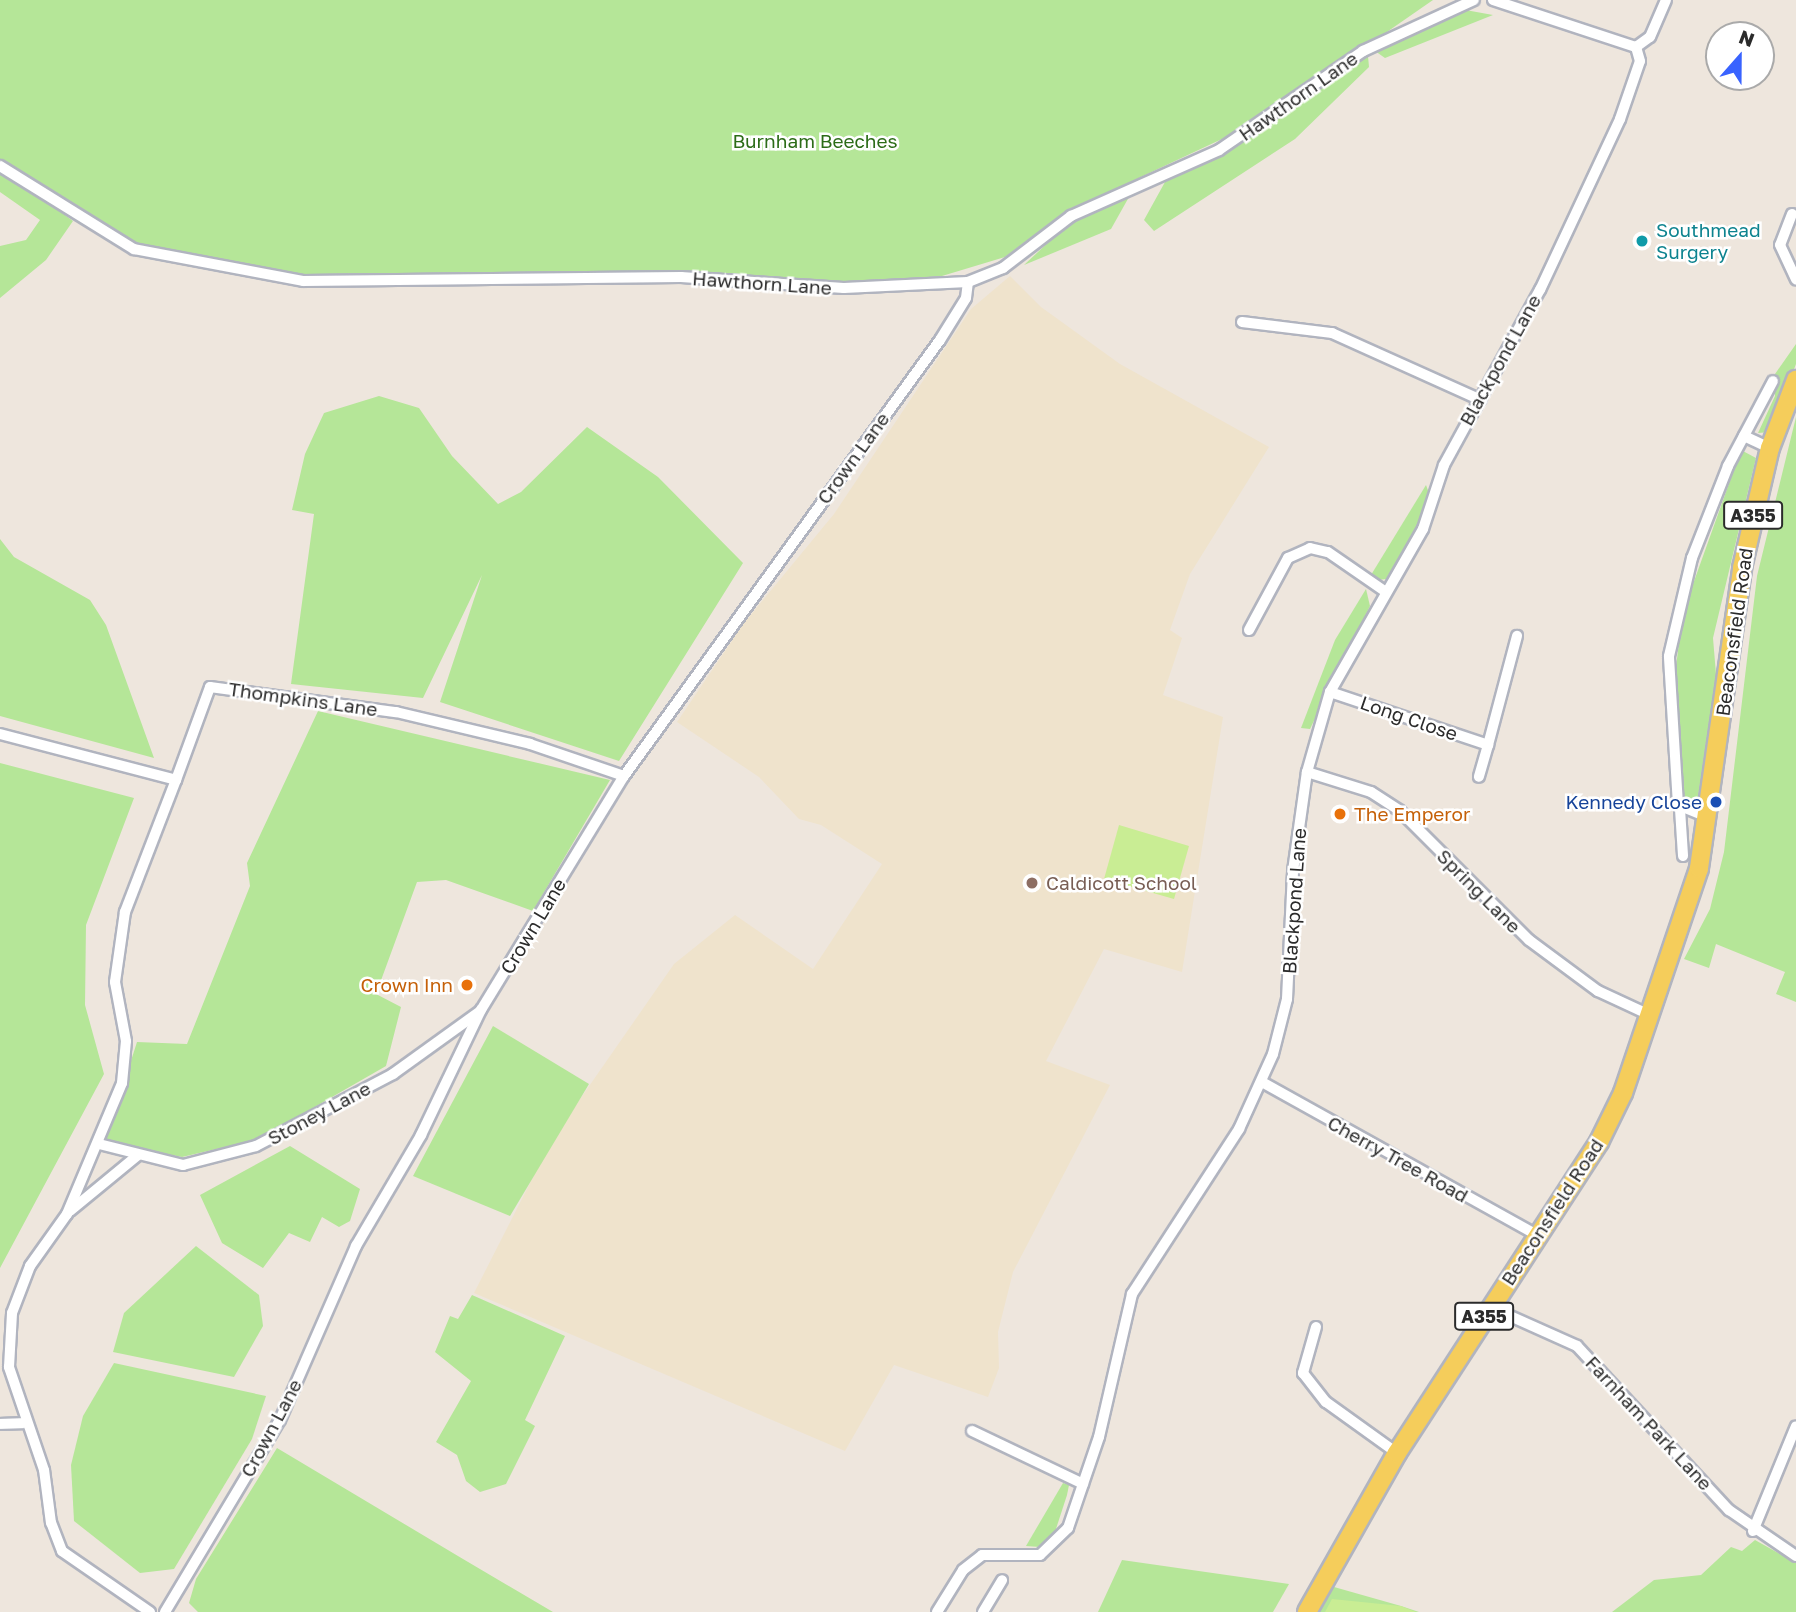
<!DOCTYPE html>
<style>
body{margin:0}
#map{position:relative;width:1796px;height:1612px;overflow:hidden;background:#eee6dd;font-family:"Golos Text",sans-serif}
div>[style]{position:absolute}
[style*='--x']{left:calc(var(--x)*1px);top:calc(var(--y)*1px);width:calc(var(--w)*1px);rotate:calc(var(--a)*1deg)}
.education>*{inset:0;background:#efe3cc}
.green>*{inset:0;background:#b5e698}
.pitch>*{inset:0;background:#c9ed94}
.roads{filter:drop-shadow(2px 0 #b1b4bf) drop-shadow(-2px 0 #b1b4bf) drop-shadow(0 2px #b1b4bf) drop-shadow(0 -2px #b1b4bf)}
.minor>*{height:10px;margin:-5px;padding:0 5px;transform-origin:5px;border-radius:5px;background:#fff}
.primary>*{height:18px;margin:-9px;padding:0 9px;transform-origin:9px;border-radius:9px;background:#f5cd5b}
.dots>*{width:19px;height:19px;translate:-50% -50%;box-sizing:border-box;border:4px solid #fff;border-radius:50%}
span{translate:-50% -50%;white-space:nowrap;text-align:center;line-height:1.15;-webkit-text-stroke:5px #fff;paint-order:stroke}
.shield-label span{padding:2px 5px;background:#fff;border:2px solid;border-radius:5px;-webkit-text-stroke-width:0}
.shield-label{font-size:18px;color:#2b2b2b;font-weight:700}
.street-label{font-size:19px;color:#2b2b2b}
.park-label{font-size:19px;color:#2c6c18}
.culture-label{font-size:19px;color:#0d838f}
.left{translate:0 -50%;text-align:left}
.transit-label{font-size:19px;color:#164399}
.right{translate:-100% -50%;text-align:right}
.food-label{font-size:19px;color:#c56008}
.education-label{font-size:19px;color:#785e54}
.north{position:absolute;left:1705px;top:21px;width:70px;height:70px;box-sizing:border-box;background:#fff;border:2px solid #aaa;border-radius:50%;rotate:21deg;font-size:19px;font-weight:700;line-height:28px;text-align:center;color:#2b2b2b}
.north::after{content:'';display:block;margin:auto;width:24px;height:32px;background:#3963ff;clip-path:polygon(50% 0,100% 100%,50% 72%,0 100%)}
</style>
<div id="map">
<div class="education">
<i style="clip-path:polygon(1010px 276px,1041px 307px,1120px 364px,1269px 447px,1190px 574px,1170px 630px,1182px 638px,1163px 695px,1223px 717px,1182px 972px,1104px 949px,1046px 1061px,1110px 1085px,1013px 1272px,998px 1332px,999px 1368px,988px 1397px,894px 1365px,845px 1451px,474px 1293px,553px 1138px,674px 964px,735px 915px,813px 969px,882px 864px,821px 825px,799px 819px,759px 777px,677px 722px,744px 623px,834px 514px,971px 309px)"></i>
</div>
<div class="green">
<i style="clip-path:polygon(0 0,1433px 0,1254px 124px,1064px 213px,1005px 257px,942px 276px,843px 284px,281px 275px,150px 252px,95px 225px,0 160px)"></i>
<i style="clip-path:polygon(1460px 9px,1493px 15px,1385px 58px,1375px 51px)"></i>
<i style="clip-path:polygon(1368px 56px,1369px 67px,1295px 139px,1154px 231px,1144px 220px,1165px 182px,1260px 132px)"></i>
<i style="clip-path:polygon(0 167px,73px 221px,46px 260px,0 298px,0 246px,26px 240px,40px 220px,0 192px)"></i>
<i style="clip-path:polygon(1129px 197px,1111px 229px,1024px 265px,1069px 223px)"></i>
<i style="clip-path:polygon(1796px 344px,1796px 364px,1770px 432px,1758px 433px,1775px 396px,1775px 374px)"></i>
<i style="clip-path:polygon(379px 396px,419px 408px,452px 456px,498px 504px,521px 492px,587px 427px,658px 477px,743px 563px,619px 761px,440px 702px,482px 575px,423px 698px,291px 684px,314px 514px,292px 510px,305px 454px,324px 413px)"></i>
<i style="clip-path:polygon(1796px 417px,1796px 1002px,1776px 994px,1785px 972px,1716px 944px,1709px 968px,1684px 959px,1710px 909px,1724px 852px,1757px 576px)"></i>
<i style="clip-path:polygon(1741px 450px,1756px 458px,1713px 638px,1716px 674px,1697px 804px,1682px 801px,1674px 682px,1683px 612px)"></i>
<i style="clip-path:polygon(1426px 485px,1430px 496px,1413px 535px,1386px 579px,1378px 580px,1371px 575px)"></i>
<i style="clip-path:polygon(0 539px,14px 557px,90px 600px,106px 625px,154px 758px,0 716px)"></i>
<i style="clip-path:polygon(1366px 589px,1370px 606px,1310px 729px,1301px 728px,1335px 640px)"></i>
<i style="clip-path:polygon(318px 711px,610px 780px,533px 911px,446px 880px,417px 882px,376px 994px,401px 1007px,386px 1066px,259px 1139px,182px 1157px,105px 1142px,137px 1042px,187px 1044px,250px 886px,247px 863px)"></i>
<i style="clip-path:polygon(0 763px,134px 798px,86px 925px,85px 1005px,104px 1074px,0 1268px)"></i>
<i style="clip-path:polygon(493px 1026px,589px 1084px,510px 1216px,413px 1176px)"></i>
<i style="clip-path:polygon(290px 1146px,360px 1189px,350px 1221px,339px 1227px,322px 1217px,310px 1242px,289px 1233px,263px 1268px,222px 1243px,200px 1195px)"></i>
<i style="clip-path:polygon(196px 1246px,259px 1295px,263px 1326px,234px 1377px,113px 1352px,124px 1313px)"></i>
<i style="clip-path:polygon(472px 1295px,565px 1336px,525px 1420px,535px 1426px,506px 1484px,480px 1492px,466px 1481px,457px 1455px,436px 1442px,471px 1381px,435px 1352px,450px 1316px,458px 1319px)"></i>
<i style="clip-path:polygon(114px 1363px,266px 1396px,252px 1439px,174px 1569px,140px 1573px,74px 1521px,71px 1465px,83px 1416px)"></i>
<i style="clip-path:polygon(277px 1448px,463px 1559px,553px 1612px,198px 1612px,189px 1603px,196px 1579px)"></i>
<i style="clip-path:polygon(1063px 1483px,1069px 1485px,1067px 1495px,1054px 1535px,1040px 1547px,1026px 1546px)"></i>
<i style="clip-path:polygon(1755px 1540px,1796px 1563px,1796px 1612px,1612px 1612px,1654px 1580px,1701px 1575px,1731px 1547px,1742px 1551px)"></i>
<i style="clip-path:polygon(1122px 1560px,1289px 1584px,1273px 1612px,1098px 1612px)"></i>
<i style="clip-path:polygon(1327px 1585px,1401px 1606px,1419px 1612px,1313px 1612px)"></i>
</div>
<div class="pitch">
<i style="clip-path:polygon(1119px 825px,1189px 846px,1174px 899px,1104px 879px)"></i>
<i style="clip-path:polygon(1332px 1599px,1401px 1606px,1416px 1612px,1325px 1612px)"></i>
</div>
<div class="roads">
<div class="minor">
<i style="--x:1493;--y:0;--w:151;--a:18.2"></i>
<i style="--x:1636;--y:47;--w:17;--a:-36"></i>
<i style="--x:1650;--y:37;--w:40;--a:-66.6"></i>
<i style="--x:0;--y:166;--w:158;--a:31.8"></i>
<i style="--x:134;--y:249;--w:172;--a:10.7"></i>
<i style="--x:303;--y:281;--w:378;--a:-0.6"></i>
<i style="--x:681;--y:277;--w:163;--a:3.9"></i>
<i style="--x:844;--y:288;--w:124;--a:-2.8"></i>
<i style="--x:968;--y:282;--w:38;--a:-22"></i>
<i style="--x:1003;--y:268;--w:86;--a:-37.4"></i>
<i style="--x:1071;--y:216;--w:162;--a:-24"></i>
<i style="--x:1219;--y:150;--w:175;--a:-34.5"></i>
<i style="--x:1363;--y:51;--w:122;--a:-24.7"></i>
<i style="--x:1792;--y:214;--w:33;--a:111"></i>
<i style="--x:1780;--y:245;--w:38;--a:65"></i>
<i style="--x:1242;--y:322;--w:91;--a:7"></i>
<i style="--x:1332;--y:333;--w:163;--a:24.2"></i>
<i style="--x:1744;--y:436;--w:29;--a:25"></i>
<i style="--x:1249;--y:630;--w:82;--a:-61.6"></i>
<i style="--x:1288;--y:558;--w:24;--a:-24"></i>
<i style="--x:1310;--y:548;--w:18;--a:13"></i>
<i style="--x:1328;--y:552;--w:70;--a:34.6"></i>
<i style="--x:1330;--y:692;--w:167;--a:18.5"></i>
<i style="--x:1488;--y:745;--w:33;--a:106"></i>
<i style="--x:0;--y:734;--w:182;--a:14.6"></i>
<i style="--x:176;--y:780;--w:99;--a:-69.9"></i>
<i style="--x:210;--y:687;--w:188;--a:7.7"></i>
<i style="--x:396;--y:712;--w:138;--a:13.4"></i>
<i style="--x:530;--y:744;--w:99;--a:18.8"></i>
<i style="--x:1488;--y:745;--w:113;--a:-75.1"></i>
<i style="--x:1307;--y:772;--w:67;--a:17.4"></i>
<i style="--x:1371;--y:792;--w:35;--a:33"></i>
<i style="--x:1400;--y:811;--w:182;--a:45"></i>
<i style="--x:1529;--y:940;--w:86;--a:36.5"></i>
<i style="--x:1598;--y:991;--w:60;--a:24.8"></i>
<i style="--x:1680;--y:809;--w:47;--a:86.3"></i>
<i style="--x:1710;--y:818;--w:35;--a:-158"></i>
<i style="--x:1678;--y:805;--w:149;--a:-93.5"></i>
<i style="--x:1669;--y:656;--w:101;--a:-76.8"></i>
<i style="--x:1692;--y:558;--w:99;--a:-68.6"></i>
<i style="--x:1728;--y:466;--w:96;--a:-62.1"></i>
<i style="--x:1262;--y:1082;--w:312;--a:29.1"></i>
<i style="--x:99;--y:1144;--w:87;--a:14"></i>
<i style="--x:183;--y:1165;--w:75;--a:-14.6"></i>
<i style="--x:256;--y:1146;--w:155;--a:-27.7"></i>
<i style="--x:393;--y:1074;--w:106;--a:-35.8"></i>
<i style="--x:70;--y:1211;--w:88;--a:-39.5"></i>
<i style="--x:1490;--y:1307;--w:95;--a:24.1"></i>
<i style="--x:1577;--y:1346;--w:224;--a:47.2"></i>
<i style="--x:1729;--y:1510;--w:81;--a:34.5"></i>
<i style="--x:1316;--y:1327;--w:48;--a:105.8"></i>
<i style="--x:1303;--y:1373;--w:37;--a:52"></i>
<i style="--x:1326;--y:1402;--w:87;--a:35.7"></i>
<i style="--x:0;--y:1424;--w:23;--a:-2"></i>
<i style="--x:972;--y:1431;--w:123;--a:25.5"></i>
<i style="--x:1753;--y:1531;--w:113;--a:-67.7"></i>
<i style="--x:150;--y:1612;--w:107;--a:-145.3"></i>
<i style="--x:62;--y:1551;--w:30;--a:-111"></i>
<i style="--x:51;--y:1523;--w:53;--a:-97.5"></i>
<i style="--x:44;--y:1470;--w:109;--a:-108.8"></i>
<i style="--x:9;--y:1367;--w:54;--a:-86.8"></i>
<i style="--x:12;--y:1313;--w:50;--a:-69"></i>
<i style="--x:30;--y:1266;--w:64;--a:-54.6"></i>
<i style="--x:67;--y:1214;--w:142;--a:-67.2"></i>
<i style="--x:122;--y:1083;--w:42;--a:-84.6"></i>
<i style="--x:126;--y:1041;--w:60;--a:-100.6"></i>
<i style="--x:115;--y:982;--w:71;--a:-81.9"></i>
<i style="--x:125;--y:912;--w:142;--a:-68.9"></i>
<i style="--x:165;--y:1612;--w:224;--a:-59.1"></i>
<i style="--x:280;--y:1420;--w:190;--a:-66.4"></i>
<i style="--x:356;--y:1246;--w:129;--a:-59.6"></i>
<i style="--x:421;--y:1135;--w:139;--a:-64.4"></i>
<i style="--x:481;--y:1010;--w:274;--a:-58.6"></i>
<i style="--x:624;--y:776;--w:538;--a:-54.07"></i>
<i style="--x:940;--y:340;--w:49;--a:-58.2"></i>
<i style="--x:966;--y:298;--w:16;--a:-83"></i>
<i style="--x:937;--y:1612;--w:49;--a:-58.2"></i>
<i style="--x:963;--y:1570;--w:24;--a:-38"></i>
<i style="--x:982;--y:1555;--w:58;--a:0"></i>
<i style="--x:1040;--y:1555;--w:39;--a:-44"></i>
<i style="--x:1068;--y:1528;--w:96;--a:-71.2"></i>
<i style="--x:1099;--y:1437;--w:147;--a:-77"></i>
<i style="--x:1132;--y:1294;--w:197;--a:-57"></i>
<i style="--x:1239;--y:1129;--w:82;--a:-65.6"></i>
<i style="--x:1273;--y:1054;--w:57;--a:-75.7"></i>
<i style="--x:1287;--y:999;--w:128;--a:-87.3"></i>
<i style="--x:1293;--y:871;--w:100;--a:-82"></i>
<i style="--x:1307;--y:772;--w:83;--a:-74"></i>
<i style="--x:1330;--y:692;--w:188;--a:-60.3"></i>
<i style="--x:1423;--y:529;--w:67;--a:-71.8"></i>
<i style="--x:1444;--y:465;--w:200;--a:-61.3"></i>
<i style="--x:1540;--y:290;--w:189;--a:-64.9"></i>
<i style="--x:1620;--y:119;--w:61;--a:-71"></i>
<i style="--x:1640;--y:61;--w:15;--a:-106"></i>
<i style="--x:983;--y:1612;--w:37;--a:-59"></i>
</div>
<div class="primary">
<i style="--x:1307;--y:1612;--w:183;--a:-60.5"></i>
<i style="--x:1397;--y:1453;--w:371;--a:-57"></i>
<i style="--x:1599;--y:1142;--w:55;--a:-63.9"></i>
<i style="--x:1623;--y:1093;--w:237;--a:-71.3"></i>
<i style="--x:1699;--y:868;--w:303;--a:-81.8"></i>
<i style="--x:1742;--y:568;--w:123;--a:-76.9"></i>
<i style="--x:1770;--y:448;--w:73;--a:-69.1"></i>
</div>
</div>
<div class="dots">
<i style="left:1642px;top:241px;background:#0f9aa8"></i>
<i style="left:1716px;top:802px;background:#1a4fb4"></i>
<i style="left:1340px;top:814px;background:#e8710a"></i>
<i style="left:1032px;top:883px;background:#8d6e63"></i>
<i style="left:467px;top:985px;background:#e8710a"></i>
</div>
<div class="shield-label">
<span style="left:1753px;top:515px">A355</span>
<span style="left:1484px;top:1316px">A355</span>
</div>
<div class="street-label">
<span style="left:1298px;top:96px;rotate:-35deg">Hawthorn Lane</span>
<span style="left:762px;top:283px;rotate:4deg">Hawthorn Lane</span>
<span style="left:1500px;top:360px;rotate:-61deg">Blackpond Lane</span>
<span style="left:853px;top:458px;rotate:-54deg">Crown Lane</span>
<span style="left:1734px;top:632px;rotate:-82deg">Beaconsfield Road</span>
<span style="left:303px;top:699px;rotate:8deg">Thompkins Lane</span>
<span style="left:1409px;top:718px;rotate:19deg">Long Close</span>
<span style="left:1479px;top:891px;rotate:45deg">Spring Lane</span>
<span style="left:1294px;top:901px;rotate:-86deg">Blackpond Lane</span>
<span style="left:533px;top:926px;rotate:-59deg">Crown Lane</span>
<span style="left:319px;top:1113px;rotate:-28deg">Stoney Lane</span>
<span style="left:1398px;top:1159px;rotate:29deg">Cherry Tree Road</span>
<span style="left:1552px;top:1212px;rotate:-57deg">Beaconsfield Road</span>
<span style="left:1649px;top:1423px;rotate:47deg">Farnham Park Lane</span>
<span style="left:271px;top:1428px;rotate:-62deg">Crown Lane</span>
</div>
<div class="park-label">
<span style="left:815px;top:141px">Burnham Beeches</span>
</div>
<div class="culture-label">
<span class="left" style="left:1656px;top:241px">Southmead<br>Surgery</span>
</div>
<div class="transit-label">
<span class="right" style="left:1702px;top:802px">Kennedy Close</span>
</div>
<div class="food-label">
<span class="left" style="left:1354px;top:814px">The Emperor</span>
<span class="right" style="left:453px;top:985px">Crown Inn</span>
</div>
<div class="education-label">
<span class="left" style="left:1046px;top:883px">Caldicott School</span>
</div>
<div class="north">N</div>
</div>
